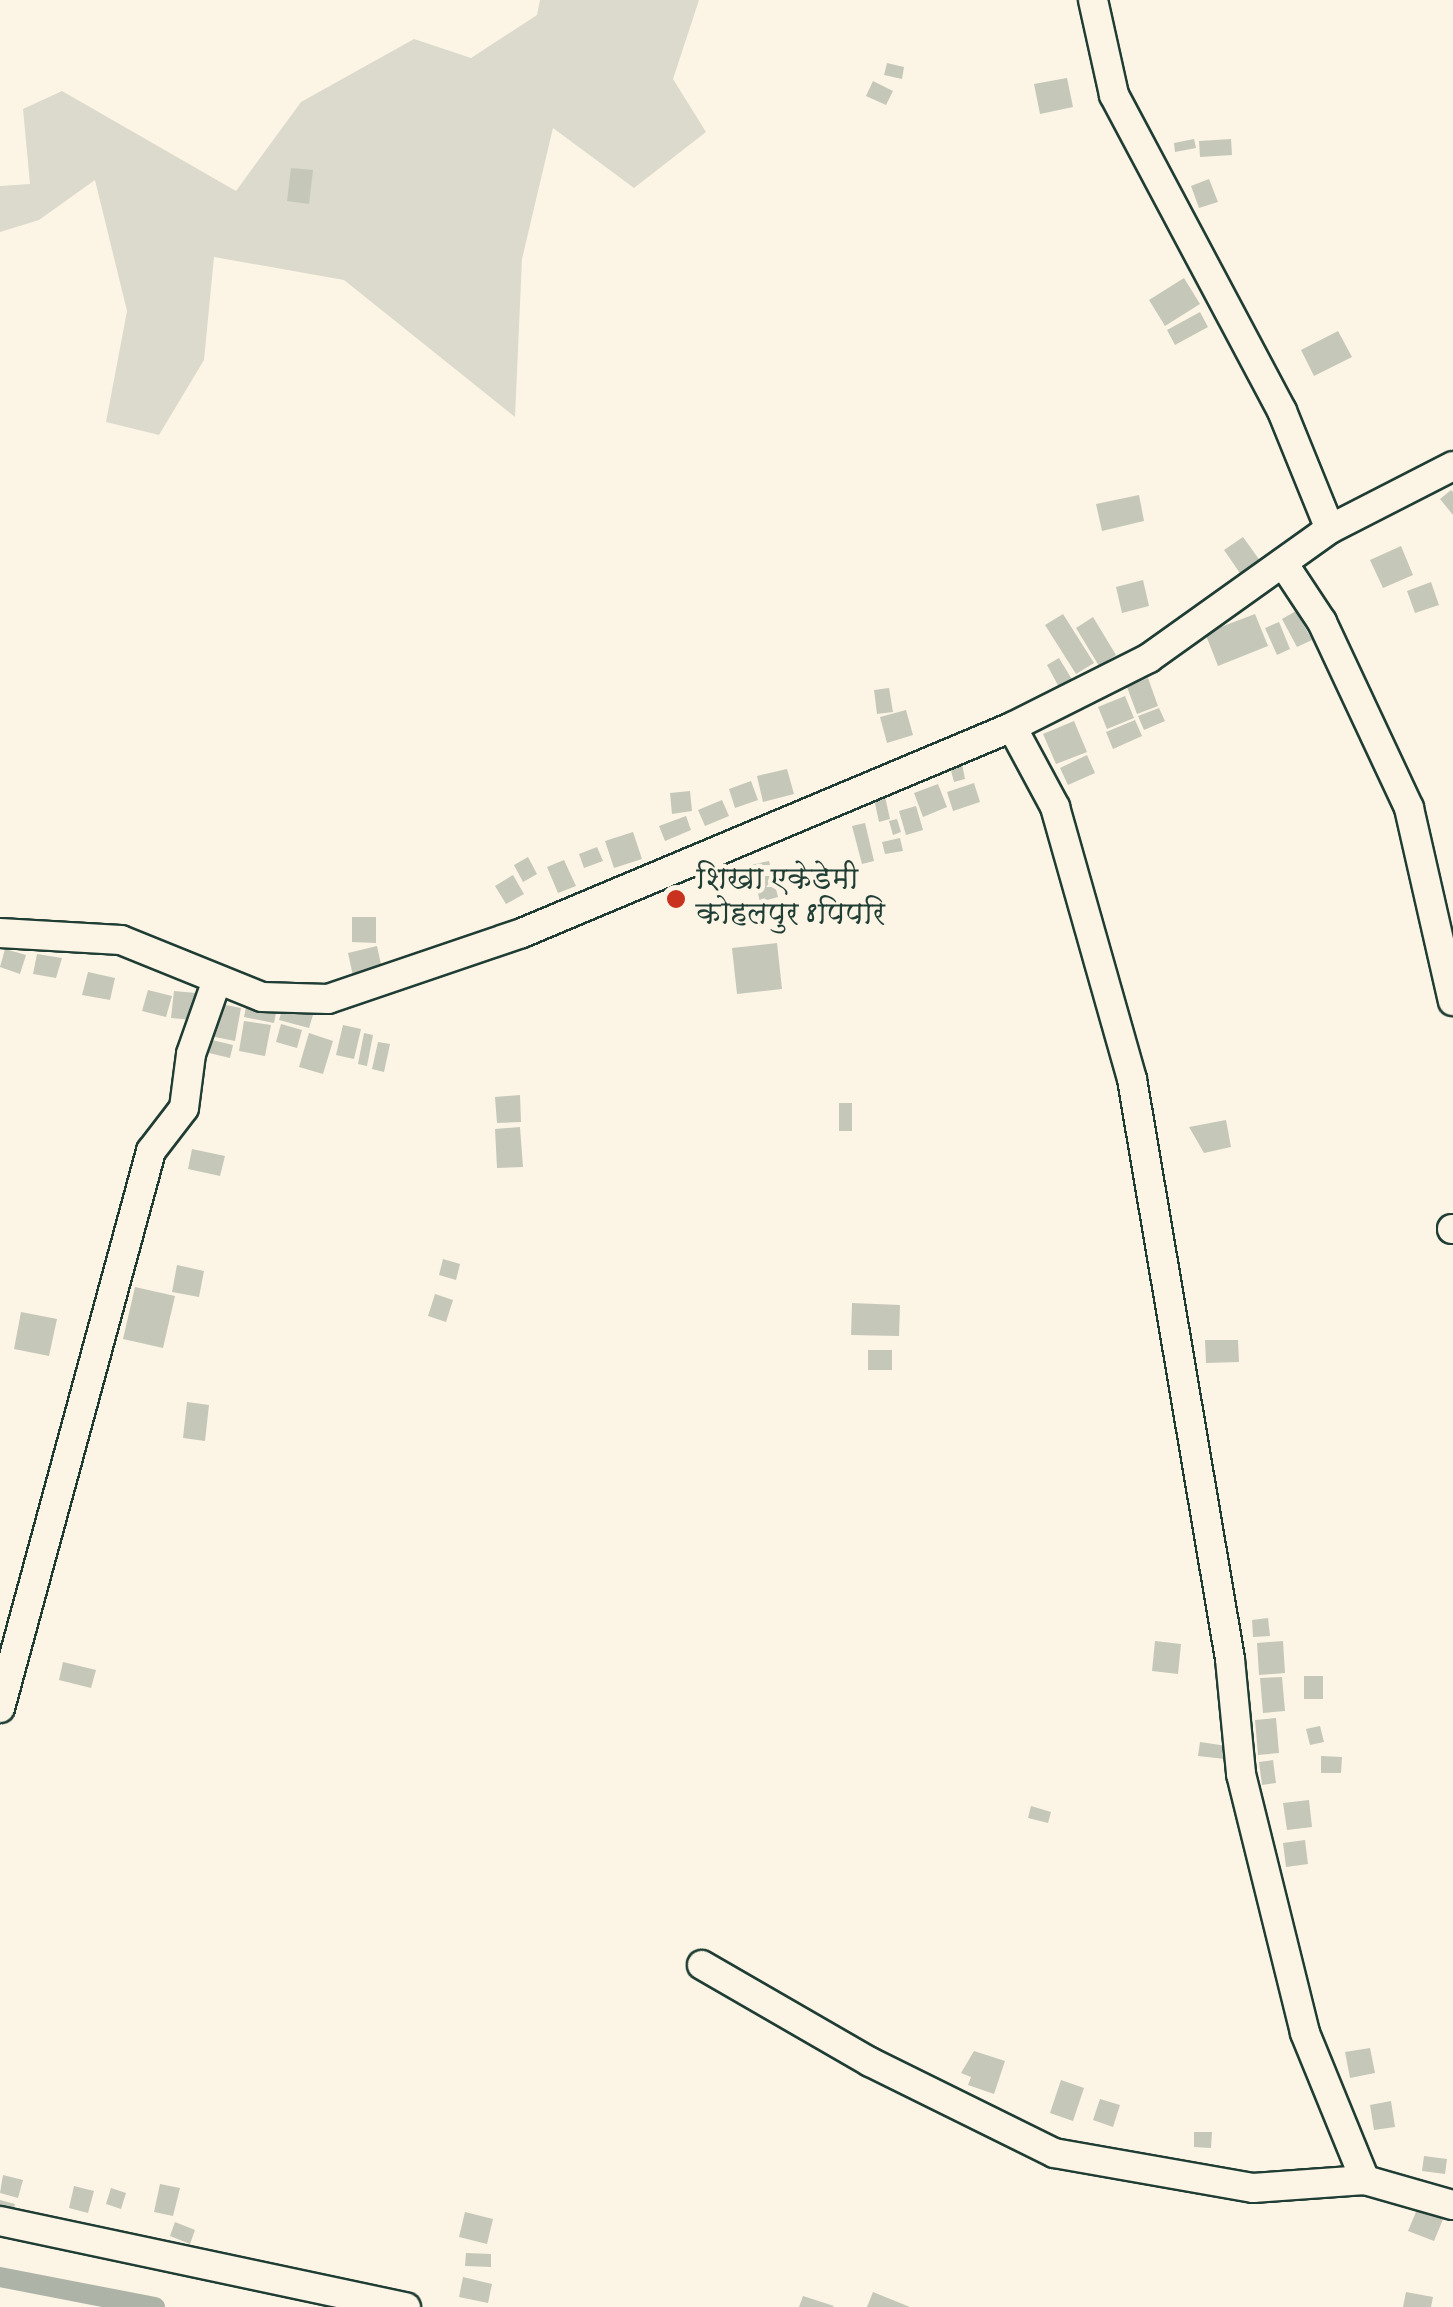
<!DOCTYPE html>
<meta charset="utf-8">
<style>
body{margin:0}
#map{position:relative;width:1453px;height:2307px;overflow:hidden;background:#fcf5e5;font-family:Dekko,"Playpen Sans Deva",sans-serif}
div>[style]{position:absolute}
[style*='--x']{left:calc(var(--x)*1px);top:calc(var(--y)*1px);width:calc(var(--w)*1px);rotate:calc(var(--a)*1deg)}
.green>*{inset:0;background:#dcdacc}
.canal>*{height:20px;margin:-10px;padding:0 10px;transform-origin:10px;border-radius:10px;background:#aeb3a7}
.building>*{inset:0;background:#c5c7b9}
.roads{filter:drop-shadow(2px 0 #1f3d34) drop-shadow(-2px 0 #1f3d34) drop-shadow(0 2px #1f3d34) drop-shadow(0 -2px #1f3d34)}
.minor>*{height:28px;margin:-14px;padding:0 14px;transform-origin:14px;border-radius:14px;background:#fcf5e5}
.dots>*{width:28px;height:28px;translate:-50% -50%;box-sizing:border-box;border:5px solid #fcf5e5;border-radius:50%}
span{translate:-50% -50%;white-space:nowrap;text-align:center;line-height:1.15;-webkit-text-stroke:9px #fcf5e5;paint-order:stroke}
.poi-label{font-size:30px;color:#1f3d34}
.left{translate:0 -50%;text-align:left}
</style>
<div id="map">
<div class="green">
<i style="clip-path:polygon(540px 0,699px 0,673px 79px,706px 132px,634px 188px,553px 128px,522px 259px,515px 417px,344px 280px,214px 257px,204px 360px,159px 435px,106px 422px,127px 311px,95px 180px,39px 220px,0 232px,0 186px,30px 184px,23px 109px,62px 91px,236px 191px,301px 102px,414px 39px,471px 58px,537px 15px)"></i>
</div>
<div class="canal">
<i style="--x:0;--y:2277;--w:158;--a:11"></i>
</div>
<div class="building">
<i style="clip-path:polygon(887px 63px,904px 67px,902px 79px,884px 75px)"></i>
<i style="clip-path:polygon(1067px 78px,1073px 107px,1040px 114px,1034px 84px)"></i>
<i style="clip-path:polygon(873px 81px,893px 91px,886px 105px,866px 96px)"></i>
<i style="clip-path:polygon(1194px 139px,1196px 148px,1175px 152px,1174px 143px)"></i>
<i style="clip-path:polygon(1231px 139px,1232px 155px,1200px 157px,1199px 141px)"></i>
<i style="clip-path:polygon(291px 168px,313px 170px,309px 204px,287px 201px)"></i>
<i style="clip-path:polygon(1209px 179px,1218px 202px,1199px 208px,1191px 186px)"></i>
<i style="clip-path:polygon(1184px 278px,1200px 304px,1165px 326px,1149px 300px)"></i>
<i style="clip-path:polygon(1200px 312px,1208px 327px,1175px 345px,1167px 330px)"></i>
<i style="clip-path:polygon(1338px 331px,1352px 357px,1314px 376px,1301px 350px)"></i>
<i style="clip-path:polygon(1451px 490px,1453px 492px,1453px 515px,1440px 499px)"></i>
<i style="clip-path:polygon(1139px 495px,1144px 521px,1102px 531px,1096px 504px)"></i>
<i style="clip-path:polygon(1243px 537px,1261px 562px,1242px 576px,1224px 550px)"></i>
<i style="clip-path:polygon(1401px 546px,1413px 575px,1383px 588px,1370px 560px)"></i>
<i style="clip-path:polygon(1143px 580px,1149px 606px,1122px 613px,1116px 587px)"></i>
<i style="clip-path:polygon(1431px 582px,1439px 605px,1415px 613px,1407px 591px)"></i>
<i style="clip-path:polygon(1296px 611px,1312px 640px,1297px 647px,1282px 619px)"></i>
<i style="clip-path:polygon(1063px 614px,1094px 663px,1076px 674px,1045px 625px)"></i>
<i style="clip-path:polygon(1255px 614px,1268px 646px,1218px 666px,1205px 633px)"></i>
<i style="clip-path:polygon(1093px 617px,1116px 655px,1099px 666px,1076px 628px)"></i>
<i style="clip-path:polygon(1279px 622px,1290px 649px,1277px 655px,1265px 628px)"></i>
<i style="clip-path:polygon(1059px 658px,1073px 681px,1060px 689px,1047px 665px)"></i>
<i style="clip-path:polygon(1148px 678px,1158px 706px,1137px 714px,1127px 687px)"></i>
<i style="clip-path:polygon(889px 688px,893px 712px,877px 714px,874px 690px)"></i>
<i style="clip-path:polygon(1125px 696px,1134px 718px,1107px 729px,1098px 707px)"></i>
<i style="clip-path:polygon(1159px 708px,1165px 721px,1144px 730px,1138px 716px)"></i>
<i style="clip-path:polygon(906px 710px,913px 735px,887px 743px,880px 717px)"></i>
<i style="clip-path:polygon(1135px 720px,1142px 736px,1113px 749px,1106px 732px)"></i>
<i style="clip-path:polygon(1074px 721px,1087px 752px,1056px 764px,1043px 734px)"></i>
<i style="clip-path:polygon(1087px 755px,1095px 773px,1068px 785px,1060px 768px)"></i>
<i style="clip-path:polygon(962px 764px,965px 779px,954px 782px,950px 767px)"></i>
<i style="clip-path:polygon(787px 769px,794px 794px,763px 802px,757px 776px)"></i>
<i style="clip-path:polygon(751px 781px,758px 800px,735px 808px,729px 789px)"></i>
<i style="clip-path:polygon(974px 783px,980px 802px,953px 811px,947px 792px)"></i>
<i style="clip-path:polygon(938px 784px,947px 807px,923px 817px,914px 793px)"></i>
<i style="clip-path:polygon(690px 791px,692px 811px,672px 814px,670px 793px)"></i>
<i style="clip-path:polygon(884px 792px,890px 819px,879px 822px,873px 794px)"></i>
<i style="clip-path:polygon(722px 800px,729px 816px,705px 826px,698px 810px)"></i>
<i style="clip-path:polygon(916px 806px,923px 830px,906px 835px,899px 811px)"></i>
<i style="clip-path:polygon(686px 816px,691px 830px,665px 841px,659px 826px)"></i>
<i style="clip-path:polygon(897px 819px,901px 832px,893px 835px,889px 821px)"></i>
<i style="clip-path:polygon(865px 823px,874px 861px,862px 864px,852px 826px)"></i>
<i style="clip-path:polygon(633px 832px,642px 859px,614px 868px,605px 841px)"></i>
<i style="clip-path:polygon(900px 838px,903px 851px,885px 854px,882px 842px)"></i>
<i style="clip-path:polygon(597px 847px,603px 861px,584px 868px,579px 854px)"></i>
<i style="clip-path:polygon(528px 857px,537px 874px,523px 882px,514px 865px)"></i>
<i style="clip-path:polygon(564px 860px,576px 886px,558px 893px,547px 867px)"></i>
<i style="clip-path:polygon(769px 861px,778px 897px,760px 902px,751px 865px)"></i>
<i style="clip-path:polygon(513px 875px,524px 894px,506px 904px,495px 886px)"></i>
<i style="clip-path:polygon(352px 917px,376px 917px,376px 943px,352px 942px)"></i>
<i style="clip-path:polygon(777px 943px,782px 989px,737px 994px,732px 948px)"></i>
<i style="clip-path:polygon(377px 946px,382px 969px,353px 976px,348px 953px)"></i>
<i style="clip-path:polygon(5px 949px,26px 955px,20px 974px,0 967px)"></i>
<i style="clip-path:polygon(37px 954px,62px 958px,56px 978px,33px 974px)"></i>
<i style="clip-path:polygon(88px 972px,115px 978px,110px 1000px,82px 995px)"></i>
<i style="clip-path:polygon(148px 990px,172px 996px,166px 1017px,142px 1011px)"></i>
<i style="clip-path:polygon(174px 991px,196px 993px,193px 1020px,171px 1018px)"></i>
<i style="clip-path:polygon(247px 1002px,277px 1008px,274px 1023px,244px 1017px)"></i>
<i style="clip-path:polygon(216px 1003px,241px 1008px,235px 1041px,210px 1036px)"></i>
<i style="clip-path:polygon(283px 1007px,313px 1015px,309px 1028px,279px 1020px)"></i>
<i style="clip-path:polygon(244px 1021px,271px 1025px,265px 1056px,239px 1051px)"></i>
<i style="clip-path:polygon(281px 1024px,302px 1030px,297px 1048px,276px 1042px)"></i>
<i style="clip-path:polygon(343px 1025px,361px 1029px,354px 1059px,336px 1055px)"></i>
<i style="clip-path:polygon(309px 1033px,333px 1041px,323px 1074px,299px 1067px)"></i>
<i style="clip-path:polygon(364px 1033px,373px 1035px,367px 1066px,358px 1064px)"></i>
<i style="clip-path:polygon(212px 1040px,233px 1045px,230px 1058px,209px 1053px)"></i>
<i style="clip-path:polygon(378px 1042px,390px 1044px,384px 1072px,372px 1069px)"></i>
<i style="clip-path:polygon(520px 1095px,521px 1122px,497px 1123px,495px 1097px)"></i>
<i style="clip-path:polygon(839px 1103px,852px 1103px,852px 1131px,839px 1131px)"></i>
<i style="clip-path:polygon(1226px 1120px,1231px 1147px,1204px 1153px,1189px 1127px)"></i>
<i style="clip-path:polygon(520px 1127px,523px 1167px,497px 1168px,495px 1129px)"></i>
<i style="clip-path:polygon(192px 1149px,225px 1156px,220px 1176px,188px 1169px)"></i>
<i style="clip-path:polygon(443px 1259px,460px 1264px,456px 1280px,439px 1275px)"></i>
<i style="clip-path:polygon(177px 1265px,204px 1271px,199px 1297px,172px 1292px)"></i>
<i style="clip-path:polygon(135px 1287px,175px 1296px,163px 1348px,123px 1339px)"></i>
<i style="clip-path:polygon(435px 1294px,453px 1300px,446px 1322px,428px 1316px)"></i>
<i style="clip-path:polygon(852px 1303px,900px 1305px,899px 1336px,851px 1335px)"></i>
<i style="clip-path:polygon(21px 1312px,57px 1319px,49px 1356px,14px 1349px)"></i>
<i style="clip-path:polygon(1205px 1340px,1238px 1340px,1239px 1362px,1206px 1363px)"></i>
<i style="clip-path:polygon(868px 1350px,892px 1350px,892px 1370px,868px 1370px)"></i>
<i style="clip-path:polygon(187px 1402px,209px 1405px,205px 1441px,183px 1438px)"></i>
<i style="clip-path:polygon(1268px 1618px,1270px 1636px,1253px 1637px,1252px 1620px)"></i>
<i style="clip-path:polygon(1155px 1641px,1181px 1644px,1178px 1674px,1152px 1671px)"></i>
<i style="clip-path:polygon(1283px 1641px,1285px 1673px,1259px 1675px,1257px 1643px)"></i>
<i style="clip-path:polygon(63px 1662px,96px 1670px,91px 1688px,59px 1680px)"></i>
<i style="clip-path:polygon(1304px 1676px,1323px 1676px,1323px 1699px,1304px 1699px)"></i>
<i style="clip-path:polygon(1282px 1677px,1285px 1711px,1263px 1713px,1260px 1678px)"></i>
<i style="clip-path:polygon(1276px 1718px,1279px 1753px,1258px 1755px,1255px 1720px)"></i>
<i style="clip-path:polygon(1320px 1726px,1324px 1742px,1310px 1745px,1306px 1729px)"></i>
<i style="clip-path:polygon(1200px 1742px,1227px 1746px,1225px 1759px,1198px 1756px)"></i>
<i style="clip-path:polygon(1321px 1756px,1342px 1757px,1341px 1773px,1321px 1773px)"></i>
<i style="clip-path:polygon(1273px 1760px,1276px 1783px,1262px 1785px,1259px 1762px)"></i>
<i style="clip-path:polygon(1309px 1800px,1312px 1827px,1287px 1830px,1283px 1803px)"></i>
<i style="clip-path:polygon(1031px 1806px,1051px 1812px,1048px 1823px,1028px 1818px)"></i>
<i style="clip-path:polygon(1305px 1840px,1308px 1864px,1286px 1867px,1283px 1843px)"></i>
<i style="clip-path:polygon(1370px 2048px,1375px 2073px,1350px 2078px,1345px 2052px)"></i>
<i style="clip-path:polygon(974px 2051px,1005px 2061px,994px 2094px,968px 2085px,971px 2077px,961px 2073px)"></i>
<i style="clip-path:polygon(1061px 2080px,1084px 2088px,1073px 2121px,1050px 2113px)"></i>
<i style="clip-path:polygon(1100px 2099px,1120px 2105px,1113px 2127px,1093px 2120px)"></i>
<i style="clip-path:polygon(1391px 2101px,1395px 2127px,1374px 2130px,1370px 2105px)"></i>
<i style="clip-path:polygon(1194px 2132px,1212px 2132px,1211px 2148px,1194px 2147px)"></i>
<i style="clip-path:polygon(1424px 2156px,1447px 2159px,1445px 2174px,1422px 2171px)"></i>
<i style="clip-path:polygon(3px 2175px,23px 2180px,18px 2198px,0 2193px)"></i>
<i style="clip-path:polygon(160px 2184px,180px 2188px,173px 2216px,154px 2212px)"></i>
<i style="clip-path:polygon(74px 2186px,94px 2191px,88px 2213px,69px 2208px)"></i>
<i style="clip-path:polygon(111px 2188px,126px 2193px,121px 2209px,106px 2204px)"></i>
<i style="clip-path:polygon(0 2200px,15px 2204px,12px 2216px,0 2213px)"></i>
<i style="clip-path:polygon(1418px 2207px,1444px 2217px,1434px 2241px,1408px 2231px)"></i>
<i style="clip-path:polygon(465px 2212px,493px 2219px,487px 2244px,459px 2237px)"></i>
<i style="clip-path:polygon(175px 2222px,195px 2230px,190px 2244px,170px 2236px)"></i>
<i style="clip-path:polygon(466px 2253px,491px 2254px,491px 2267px,465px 2266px)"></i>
<i style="clip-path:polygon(463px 2277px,492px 2284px,488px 2303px,459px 2297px)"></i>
<i style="clip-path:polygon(873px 2292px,910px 2307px,867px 2307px)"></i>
<i style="clip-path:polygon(1406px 2292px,1433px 2297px,1431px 2307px,1403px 2307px)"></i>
<i style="clip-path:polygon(803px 2296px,834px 2306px,833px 2307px,799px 2307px)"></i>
</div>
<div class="roads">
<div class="minor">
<i style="--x:1093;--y:0;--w:97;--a:77.5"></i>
<i style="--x:1114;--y:95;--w:358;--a:62"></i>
<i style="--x:1282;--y:411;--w:127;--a:67.9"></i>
<i style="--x:1283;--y:563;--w:71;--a:56.5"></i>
<i style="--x:1322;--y:622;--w:205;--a:64.9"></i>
<i style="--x:1409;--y:808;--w:198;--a:77.2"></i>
<i style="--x:1012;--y:727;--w:91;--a:61.7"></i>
<i style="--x:1055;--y:807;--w:283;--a:74.2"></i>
<i style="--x:1132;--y:1079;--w:588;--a:80.41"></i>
<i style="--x:1230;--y:1659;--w:116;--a:84.5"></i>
<i style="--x:1241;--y:1774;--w:267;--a:76.1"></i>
<i style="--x:1305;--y:2033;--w:159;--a:67.8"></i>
<i style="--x:0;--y:933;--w:121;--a:3.3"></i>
<i style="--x:121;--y:940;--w:152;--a:22"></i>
<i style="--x:262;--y:997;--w:66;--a:1.7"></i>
<i style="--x:328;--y:999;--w:205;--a:-18.8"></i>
<i style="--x:522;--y:933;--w:532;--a:-22.8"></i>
<i style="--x:1012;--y:727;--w:153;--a:-26.7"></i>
<i style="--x:1149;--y:658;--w:222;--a:-35.5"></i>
<i style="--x:1330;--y:529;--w:138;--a:-27.1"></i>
<i style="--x:1452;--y:1229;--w:1;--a:0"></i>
<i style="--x:0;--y:1708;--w:577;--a:-74.83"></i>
<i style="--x:151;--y:1151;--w:54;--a:-52.5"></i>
<i style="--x:184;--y:1108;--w:54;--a:-82.6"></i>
<i style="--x:191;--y:1054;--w:78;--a:-70.6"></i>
<i style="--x:702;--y:1965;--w:194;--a:30"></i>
<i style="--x:870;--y:2062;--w:205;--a:26.3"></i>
<i style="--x:1054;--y:2153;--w:202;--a:10"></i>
<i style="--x:1253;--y:2188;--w:112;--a:-4.1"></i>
<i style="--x:1365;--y:2180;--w:91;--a:15.9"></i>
<i style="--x:0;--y:2221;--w:415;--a:12"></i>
</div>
</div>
<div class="dots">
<i style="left:676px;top:899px;background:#c8321e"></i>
</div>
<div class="poi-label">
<span class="left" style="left:696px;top:899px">शिखा एकेडेमी<br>कोहलपुर 8पिपरि</span>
</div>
</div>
